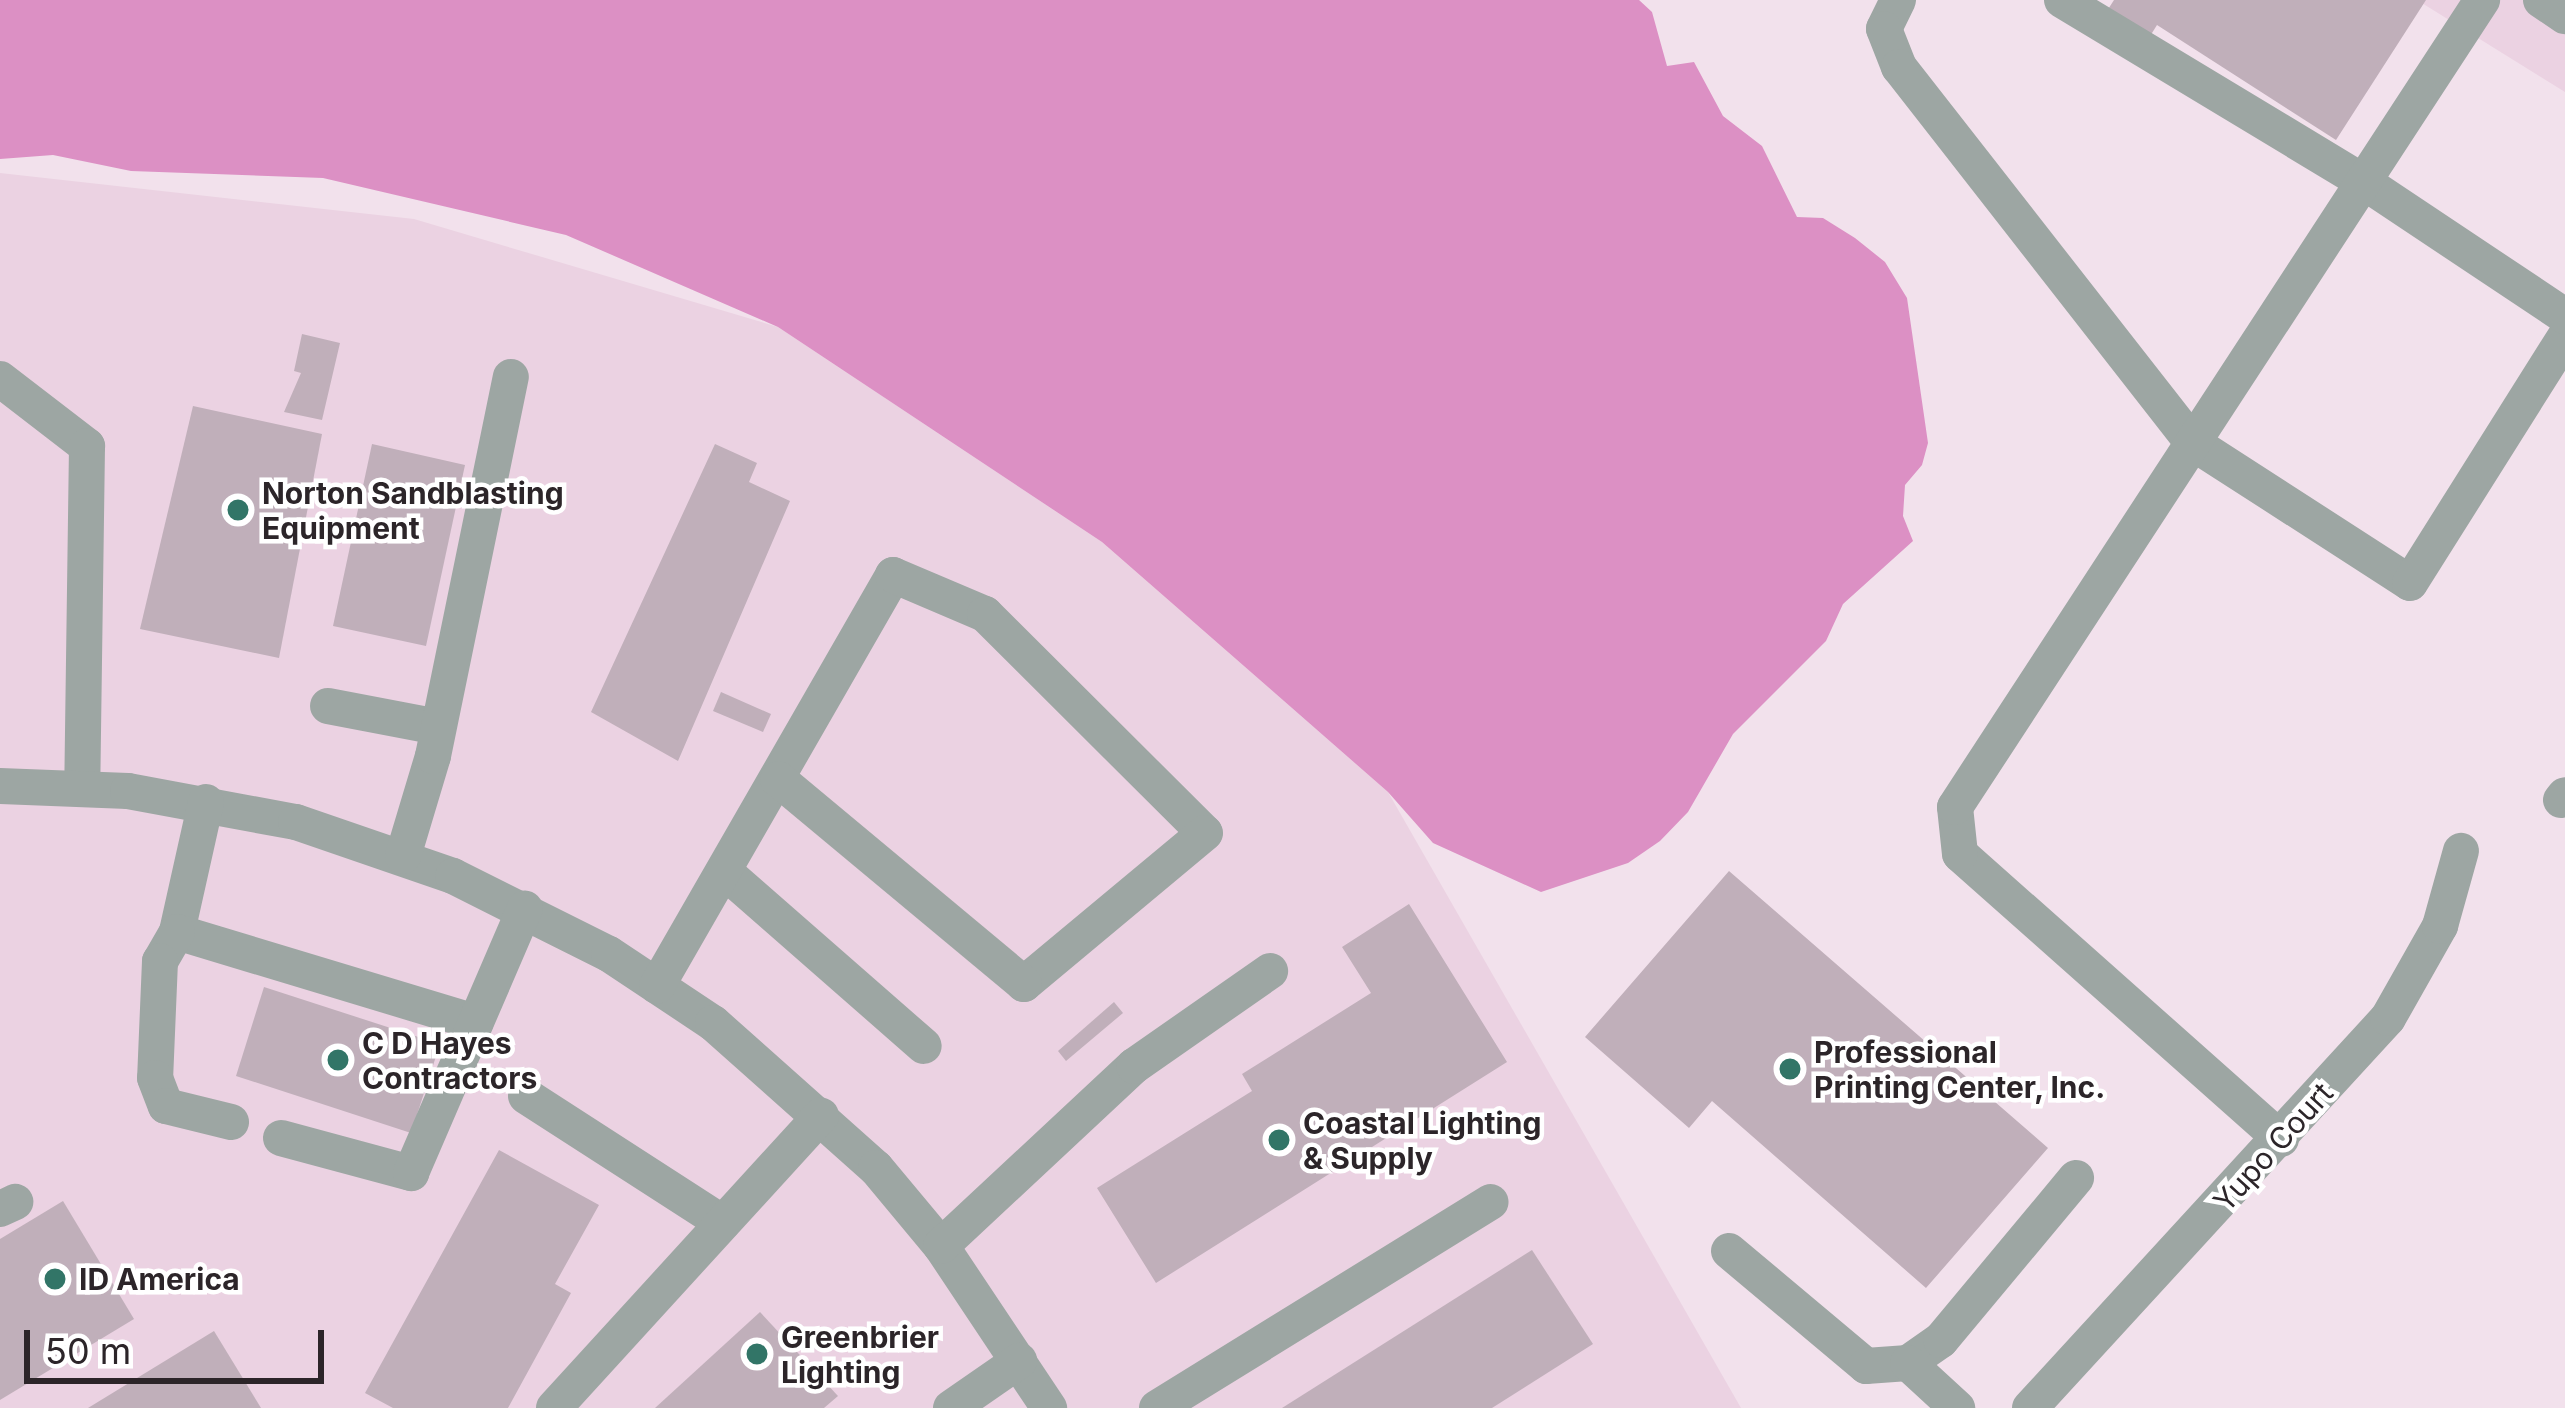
<!DOCTYPE html>
<style>
body{margin:0}
#map{position:relative;width:2565px;height:1408px;overflow:hidden;background:#f2e1ec;font-family:Inter,sans-serif}
div>[style]{position:absolute}
[style*='--x']{left:calc(var(--x)*1px);top:calc(var(--y)*1px);width:calc(var(--w)*1px);rotate:calc(var(--a)*1deg)}
.built>*{inset:0;background:#ebd2e2}
.water>*{inset:0;background:#dc90c4}
.building>*{inset:0;background:#c0afba}
.minor>*{height:36px;margin:-18px;padding:0 18px;transform-origin:18px;border-radius:18px;background:#9da6a3}
.dots>*{width:33px;height:33px;translate:-50% -50%;box-sizing:border-box;border:6px solid #fff;border-radius:50%}
span{translate:-50% -50%;white-space:nowrap;text-align:center;line-height:1.15;-webkit-text-stroke:9px #fff;paint-order:stroke}
.poi-label{font-size:30px;color:#2c2529;font-weight:700}
.left{translate:0 -50%;text-align:left}
.street-label{font-size:30px;color:#2c2529}
.scale{position:absolute;left:24px;top:1330px;width:300px;height:54px;box-sizing:border-box;border:6px solid #2c2529;border-top:0;padding-left:15px;font-size:36px;line-height:42px;white-space:nowrap;color:#2c2529;-webkit-text-stroke:9px #fff;paint-order:stroke}
</style>
<div id="map">
<div class="built">
<i style="clip-path:polygon(2417px 0,2565px 0,2565px 92px)"></i>
<i style="clip-path:polygon(0 173px,414px 219px,778px 327px,1102px 542px,1388px 792px,1741px 1408px,0 1408px)"></i>
</div>
<div class="water">
<i style="clip-path:polygon(0 0,1639px 0,1652px 12px,1667px 66px,1694px 62px,1723px 116px,1762px 146px,1797px 217px,1823px 218px,1855px 238px,1885px 262px,1907px 298px,1928px 443px,1922px 465px,1905px 485px,1903px 516px,1913px 541px,1843px 604px,1826px 641px,1733px 734px,1688px 812px,1660px 841px,1628px 863px,1541px 892px,1433px 843px,1388px 792px,1102px 542px,778px 327px,566px 235px,323px 178px,131px 171px,53px 155px,0 159px)"></i>
</div>
<div class="building">
<i style="clip-path:polygon(2114px 0,2426px 0,2336px 140px,2157px 25px,2147px 41px,2105px 14px)"></i>
<i style="clip-path:polygon(302px 334px,340px 343px,322px 420px,284px 412px,301px 373px,294px 371px)"></i>
<i style="clip-path:polygon(193px 406px,322px 434px,279px 658px,140px 629px)"></i>
<i style="clip-path:polygon(372px 444px,465px 465px,426px 646px,333px 626px)"></i>
<i style="clip-path:polygon(715px 444px,757px 463px,749px 482px,790px 501px,678px 761px,591px 712px)"></i>
<i style="clip-path:polygon(721px 692px,771px 714px,763px 732px,713px 711px)"></i>
<i style="clip-path:polygon(1729px 871px,2048px 1148px,1926px 1288px,1712px 1101px,1689px 1128px,1585px 1037px)"></i>
<i style="clip-path:polygon(1409px 904px,1507px 1062px,1156px 1283px,1097px 1188px,1252px 1091px,1242px 1074px,1371px 993px,1342px 947px)"></i>
<i style="clip-path:polygon(264px 987px,440px 1044px,411px 1133px,236px 1076px)"></i>
<i style="clip-path:polygon(1114px 1002px,1123px 1013px,1066px 1061px,1058px 1051px)"></i>
<i style="clip-path:polygon(499px 1150px,599px 1205px,555px 1284px,571px 1293px,508px 1408px,393px 1408px,365px 1393px)"></i>
<i style="clip-path:polygon(63px 1201px,134px 1319px,0 1400px,0 1239px)"></i>
<i style="clip-path:polygon(1532px 1250px,1593px 1344px,1492px 1408px,1282px 1408px)"></i>
<i style="clip-path:polygon(760px 1312px,838px 1396px,824px 1408px,655px 1408px)"></i>
<i style="clip-path:polygon(214px 1331px,261px 1408px,88px 1408px)"></i>
</div>
<div class="minor">
<i style="--x:1898;--y:0;--w:32;--a:116"></i>
<i style="--x:1884;--y:29;--w:41;--a:68.5"></i>
<i style="--x:1899;--y:67;--w:477;--a:52"></i>
<i style="--x:2193;--y:443;--w:258;--a:32.8"></i>
<i style="--x:2410;--y:583;--w:291;--a:-57.8"></i>
<i style="--x:2062;--y:0;--w:353;--a:31.1"></i>
<i style="--x:2364;--y:182;--w:242;--a:33.7"></i>
<i style="--x:2541;--y:0;--w:29;--a:34"></i>
<i style="--x:0;--y:379;--w:110;--a:37.6"></i>
<i style="--x:87;--y:446;--w:343;--a:90.8"></i>
<i style="--x:328;--y:706;--w:112;--a:10.8"></i>
<i style="--x:0;--y:786;--w:128;--a:2.2"></i>
<i style="--x:128;--y:791;--w:171;--a:10.5"></i>
<i style="--x:296;--y:822;--w:166;--a:19"></i>
<i style="--x:453;--y:876;--w:174;--a:26.6"></i>
<i style="--x:609;--y:954;--w:125;--a:33.6"></i>
<i style="--x:713;--y:1023;--w:218;--a:41.7"></i>
<i style="--x:876;--y:1168;--w:102;--a:50.2"></i>
<i style="--x:941;--y:1246;--w:195;--a:56.3"></i>
<i style="--x:2561;--y:800;--w:6;--a:-51"></i>
<i style="--x:206;--y:802;--w:133;--a:102.6"></i>
<i style="--x:177;--y:932;--w:312;--a:16.8"></i>
<i style="--x:403;--y:856;--w:104;--a:-73.3"></i>
<i style="--x:433;--y:756;--w:387;--a:-78.4"></i>
<i style="--x:725;--y:872;--w:264;--a:41.2"></i>
<i style="--x:177;--y:932;--w:34;--a:120"></i>
<i style="--x:160;--y:961;--w:117;--a:92.4"></i>
<i style="--x:155;--y:1078;--w:30;--a:69"></i>
<i style="--x:166;--y:1106;--w:67;--a:13.8"></i>
<i style="--x:657;--y:986;--w:474;--a:-60.1"></i>
<i style="--x:893;--y:575;--w:100;--a:23"></i>
<i style="--x:985;--y:614;--w:310;--a:44.9"></i>
<i style="--x:1205;--y:833;--w:236;--a:140.2"></i>
<i style="--x:1024;--y:984;--w:320;--a:-140.2"></i>
<i style="--x:526;--y:1096;--w:234;--a:32.8"></i>
<i style="--x:281;--y:1138;--w:135;--a:15.1"></i>
<i style="--x:411;--y:1173;--w:288;--a:-66.7"></i>
<i style="--x:2281;--y:1139;--w:429;--a:-138.4"></i>
<i style="--x:1960;--y:854;--w:47;--a:-96.1"></i>
<i style="--x:1955;--y:807;--w:964;--a:-56.85"></i>
<i style="--x:0;--y:1209;--w:17;--a:-25"></i>
<i style="--x:941;--y:1246;--w:264;--a:-43"></i>
<i style="--x:1134;--y:1066;--w:166;--a:-34.9"></i>
<i style="--x:1729;--y:1251;--w:179;--a:40"></i>
<i style="--x:1866;--y:1366;--w:42;--a:-4.1"></i>
<i style="--x:1908;--y:1363;--w:40;--a:-34.9"></i>
<i style="--x:1941;--y:1340;--w:211;--a:-50.2"></i>
<i style="--x:1908;--y:1363;--w:67;--a:42.6"></i>
<i style="--x:554;--y:1408;--w:396;--a:-47.6"></i>
<i style="--x:951;--y:1408;--w:83;--a:-34.7"></i>
<i style="--x:1157;--y:1408;--w:392;--a:-31.7"></i>
<i style="--x:2030;--y:1408;--w:529;--a:-47.45"></i>
<i style="--x:2388;--y:1018;--w:106;--a:-60.5"></i>
<i style="--x:2440;--y:926;--w:78;--a:-74.4"></i>
</div>
<div class="dots">
<i style="left:238px;top:510px;background:#327567"></i>
<i style="left:338px;top:1060px;background:#327567"></i>
<i style="left:1790px;top:1069px;background:#327567"></i>
<i style="left:1279px;top:1140px;background:#327567"></i>
<i style="left:55px;top:1279px;background:#327567"></i>
<i style="left:757px;top:1354px;background:#327567"></i>
</div>
<div class="poi-label">
<span class="left" style="left:262px;top:510px">Norton Sandblasting<br>Equipment</span>
<span class="left" style="left:362px;top:1060px">C D Hayes<br>Contractors</span>
<span class="left" style="left:1814px;top:1069px">Professional<br>Printing Center, Inc.</span>
<span class="left" style="left:1303px;top:1140px">Coastal Lighting<br>&amp; Supply</span>
<span class="left" style="left:79px;top:1279px">ID America</span>
<span class="left" style="left:781px;top:1354px">Greenbrier<br>Lighting</span>
</div>
<div class="street-label">
<span style="left:2273px;top:1147px;rotate:-48deg">Yupo Court</span>
</div>
<div class="scale">50 m</div>
</div>
